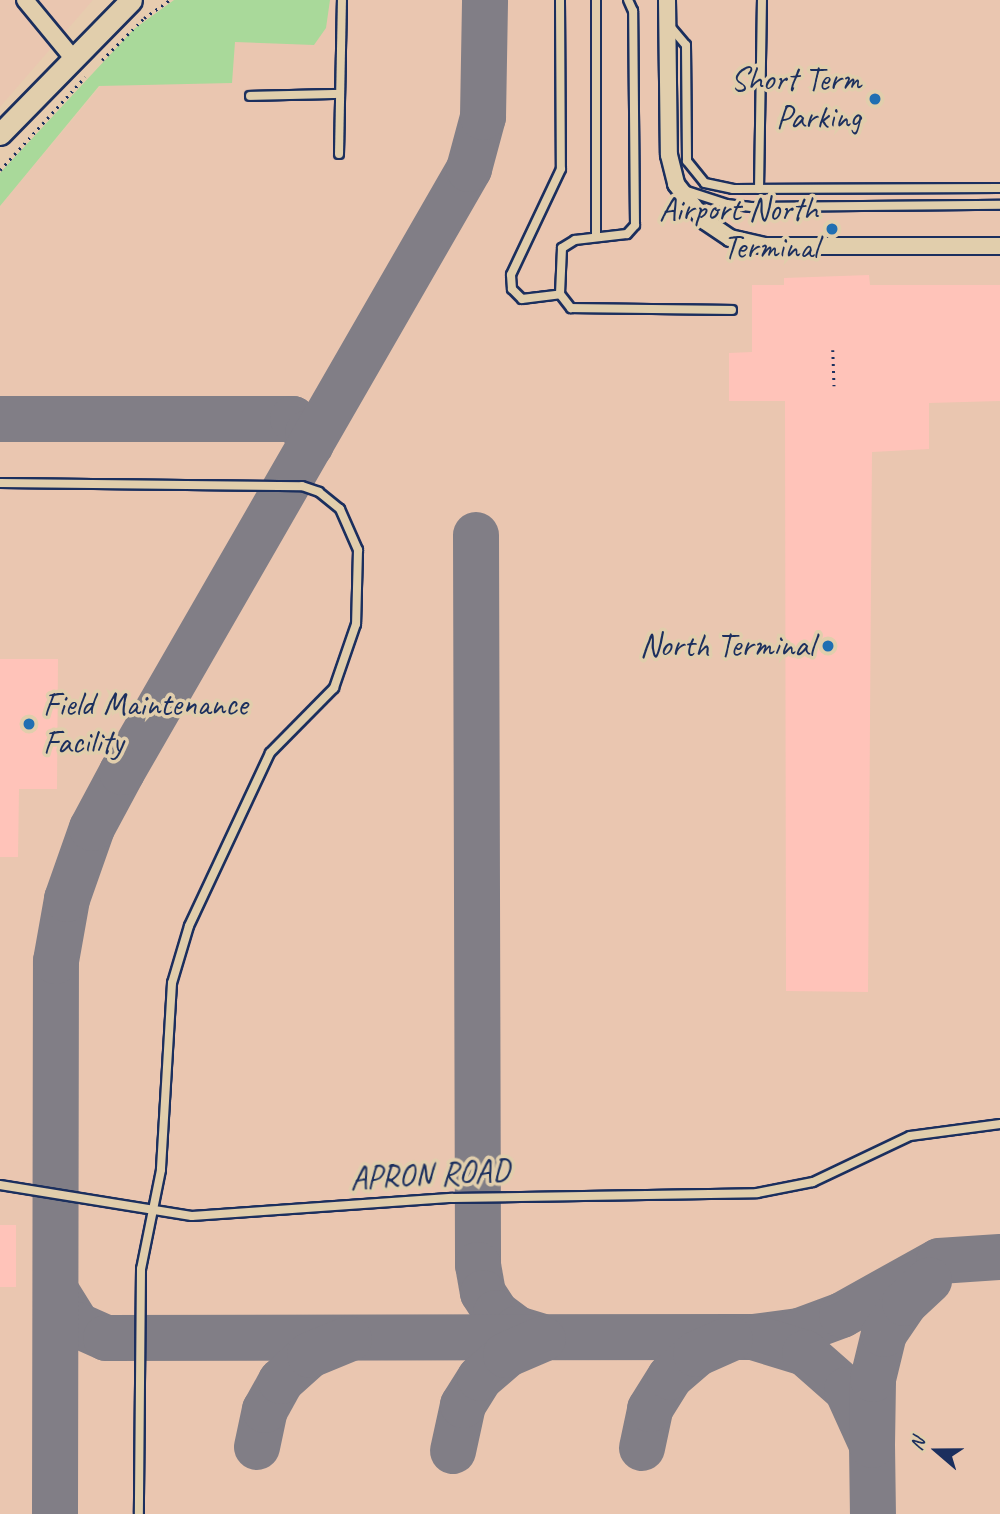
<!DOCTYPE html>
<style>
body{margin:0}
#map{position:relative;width:1000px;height:1514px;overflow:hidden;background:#e7ccaf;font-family:Caveat,sans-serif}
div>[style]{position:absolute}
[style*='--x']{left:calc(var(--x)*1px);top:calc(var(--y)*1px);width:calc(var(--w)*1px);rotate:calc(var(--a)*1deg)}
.built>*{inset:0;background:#eac6b0}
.green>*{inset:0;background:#a9d99a}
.taxiway>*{height:46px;margin:-23px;padding:0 23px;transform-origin:23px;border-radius:23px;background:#817e86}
.building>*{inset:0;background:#ffc3b9}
.path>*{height:2.5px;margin-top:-1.25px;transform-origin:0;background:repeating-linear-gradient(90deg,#1b2f5e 0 2px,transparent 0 7px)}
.roads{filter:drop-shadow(2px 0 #1b2f5e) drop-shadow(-2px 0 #1b2f5e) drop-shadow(0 2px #1b2f5e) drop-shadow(0 -2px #1b2f5e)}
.service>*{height:8px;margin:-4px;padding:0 4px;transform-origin:4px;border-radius:4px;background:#e1ceac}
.minor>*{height:16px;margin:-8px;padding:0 8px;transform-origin:8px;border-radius:8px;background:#e1ceac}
.tertiary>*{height:21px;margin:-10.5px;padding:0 10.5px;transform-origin:10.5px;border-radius:10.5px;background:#e1ceac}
.dots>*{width:19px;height:19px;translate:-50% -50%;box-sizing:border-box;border:4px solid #e1ceac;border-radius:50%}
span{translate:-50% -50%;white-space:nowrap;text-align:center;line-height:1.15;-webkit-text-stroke:7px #e1ceac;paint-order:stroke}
.poi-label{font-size:33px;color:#1b2f5e}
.right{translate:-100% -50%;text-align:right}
.left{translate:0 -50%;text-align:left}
.street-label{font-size:33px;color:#1b2f5e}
.north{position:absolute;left:902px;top:1416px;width:70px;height:70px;-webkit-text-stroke:5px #e1ceac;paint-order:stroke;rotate:290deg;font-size:19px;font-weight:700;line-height:28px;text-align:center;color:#1b2f5e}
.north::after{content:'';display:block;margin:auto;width:24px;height:32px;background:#1b2f5e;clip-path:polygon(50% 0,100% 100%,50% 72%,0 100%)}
</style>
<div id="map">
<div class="built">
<i style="clip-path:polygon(0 0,93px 0,0 107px)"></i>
<i style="clip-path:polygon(195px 0,1000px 0,1000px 1514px,0 1514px,0 206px,124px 58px)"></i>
</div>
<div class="green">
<i style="clip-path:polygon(174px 0,330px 0,326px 28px,314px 45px,235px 42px,232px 83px,99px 86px,0 206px,0 173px,134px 29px)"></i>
</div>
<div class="taxiway">
<i style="--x:0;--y:419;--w:293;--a:0"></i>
<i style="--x:293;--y:419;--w:21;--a:43"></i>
<i style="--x:308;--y:433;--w:12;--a:76"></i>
<i style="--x:476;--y:535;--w:730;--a:89.84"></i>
<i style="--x:478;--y:1265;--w:28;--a:80"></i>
<i style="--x:483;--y:1293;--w:24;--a:57"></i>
<i style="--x:496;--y:1313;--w:26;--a:37"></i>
<i style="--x:517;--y:1329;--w:24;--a:17"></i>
<i style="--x:56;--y:1291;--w:40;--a:58"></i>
<i style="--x:77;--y:1325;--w:32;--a:24"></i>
<i style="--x:106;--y:1338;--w:647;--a:-0.09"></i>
<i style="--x:753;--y:1337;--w:46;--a:-7.4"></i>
<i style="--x:799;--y:1331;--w:46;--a:-20.4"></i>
<i style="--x:842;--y:1315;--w:111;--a:-29.1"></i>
<i style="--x:939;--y:1261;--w:61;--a:-3.8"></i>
<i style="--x:756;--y:1338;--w:51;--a:17"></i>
<i style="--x:805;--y:1353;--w:56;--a:41.4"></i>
<i style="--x:847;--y:1390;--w:60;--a:65.6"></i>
<i style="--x:872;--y:1445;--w:69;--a:89.2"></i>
<i style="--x:872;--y:1445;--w:66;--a:-89.1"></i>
<i style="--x:873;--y:1379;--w:46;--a:-76.3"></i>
<i style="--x:884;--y:1334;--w:37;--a:-56"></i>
<i style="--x:905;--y:1303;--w:33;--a:-43"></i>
<i style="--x:257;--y:1447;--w:38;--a:-78"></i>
<i style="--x:265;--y:1410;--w:33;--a:-61"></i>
<i style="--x:281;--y:1381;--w:39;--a:-42"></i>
<i style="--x:310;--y:1355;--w:42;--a:-22.3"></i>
<i style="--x:642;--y:1448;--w:40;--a:-78"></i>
<i style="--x:650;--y:1409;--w:38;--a:-58"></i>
<i style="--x:670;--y:1377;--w:35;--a:-41"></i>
<i style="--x:696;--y:1354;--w:37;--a:-24"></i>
<i style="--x:453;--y:1451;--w:47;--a:-77.7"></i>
<i style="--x:463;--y:1405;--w:32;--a:-58"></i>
<i style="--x:480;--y:1378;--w:35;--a:-41"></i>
<i style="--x:506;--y:1355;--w:40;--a:-23.4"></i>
<i style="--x:55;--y:1514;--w:553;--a:-89.9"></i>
<i style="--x:56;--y:961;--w:63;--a:-79.9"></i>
<i style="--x:67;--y:899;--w:75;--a:-70.6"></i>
<i style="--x:92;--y:828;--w:64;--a:-61.8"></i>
<i style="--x:122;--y:772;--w:696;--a:-60.08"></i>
<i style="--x:469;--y:169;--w:54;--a:-74.9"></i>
<i style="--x:483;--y:117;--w:117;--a:-89"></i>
</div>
<div class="building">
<i style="clip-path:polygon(869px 275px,870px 285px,1000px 285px,1000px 401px,929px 403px,929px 449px,872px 452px,868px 992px,786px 991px,785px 401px,729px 401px,729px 353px,752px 352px,752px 285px,784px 285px,784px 278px)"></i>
<i style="clip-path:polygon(0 659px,58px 659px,57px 789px,19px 789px,18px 857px,0 857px)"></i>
<i style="clip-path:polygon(0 1225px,16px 1225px,16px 1287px,0 1287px)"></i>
</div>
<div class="path">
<i style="--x:102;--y:60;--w:59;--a:-45"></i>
<i style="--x:144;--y:18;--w:32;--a:-35"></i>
<i style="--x:0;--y:170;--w:126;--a:-47.6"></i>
<i style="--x:833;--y:350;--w:36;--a:88"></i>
</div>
<div class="roads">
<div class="service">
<i style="--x:560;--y:0;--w:169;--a:89.7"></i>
<i style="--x:561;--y:169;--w:117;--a:115.3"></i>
<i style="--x:511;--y:275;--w:14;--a:86"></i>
<i style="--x:512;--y:289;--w:14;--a:45"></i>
<i style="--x:522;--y:299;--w:38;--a:-7"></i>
<i style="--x:560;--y:294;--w:18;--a:52"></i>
<i style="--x:571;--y:308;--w:161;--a:0.7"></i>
<i style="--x:669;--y:25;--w:26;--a:50"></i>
<i style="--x:686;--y:45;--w:116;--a:89.5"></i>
<i style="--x:687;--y:161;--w:28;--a:51"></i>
<i style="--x:705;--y:183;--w:29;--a:12"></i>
<i style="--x:733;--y:189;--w:267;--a:-0.2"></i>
<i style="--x:250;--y:96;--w:90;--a:-1.3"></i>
<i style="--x:339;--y:154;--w:154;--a:-88.9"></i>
<i style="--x:759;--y:189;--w:189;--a:-89.1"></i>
<i style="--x:687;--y:191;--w:42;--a:18"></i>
<i style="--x:727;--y:204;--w:26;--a:7"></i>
<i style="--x:753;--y:207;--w:247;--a:-0.5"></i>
<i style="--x:596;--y:237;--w:237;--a:-90"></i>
<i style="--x:560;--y:294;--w:46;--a:-87.5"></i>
<i style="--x:562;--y:248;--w:15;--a:-32"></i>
<i style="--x:575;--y:240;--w:52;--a:-6.6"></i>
<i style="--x:627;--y:234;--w:12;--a:-48"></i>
<i style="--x:635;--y:225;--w:214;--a:-90.5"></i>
<i style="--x:633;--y:11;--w:12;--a:-114"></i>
<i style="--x:0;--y:483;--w:302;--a:0.6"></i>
<i style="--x:302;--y:486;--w:18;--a:19"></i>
<i style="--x:319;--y:492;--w:27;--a:39"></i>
<i style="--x:340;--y:509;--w:45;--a:66.3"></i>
<i style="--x:358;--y:550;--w:74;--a:91.5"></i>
<i style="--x:356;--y:624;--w:68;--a:109"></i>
<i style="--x:334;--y:688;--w:91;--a:134.6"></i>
<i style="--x:270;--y:753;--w:191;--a:115.1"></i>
<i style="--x:189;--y:926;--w:59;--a:106.6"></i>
<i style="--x:172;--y:983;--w:187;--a:93.4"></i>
<i style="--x:161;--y:1170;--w:101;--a:101.4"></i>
<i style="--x:141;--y:1269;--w:245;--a:90.5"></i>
<i style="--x:0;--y:1185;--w:194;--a:9.2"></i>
<i style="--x:192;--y:1216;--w:261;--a:-4"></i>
<i style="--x:452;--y:1198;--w:305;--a:-0.9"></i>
<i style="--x:757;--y:1193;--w:57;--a:-11.1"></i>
<i style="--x:813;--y:1182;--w:107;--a:-25.4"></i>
<i style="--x:910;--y:1136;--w:91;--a:-7.6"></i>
</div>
<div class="minor">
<i style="--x:25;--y:0;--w:75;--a:50.4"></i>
<i style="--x:667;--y:0;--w:155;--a:89.3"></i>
<i style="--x:669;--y:155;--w:30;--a:76"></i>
<i style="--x:676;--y:184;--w:47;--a:51.9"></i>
<i style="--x:705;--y:221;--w:30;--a:34"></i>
<i style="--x:730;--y:238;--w:37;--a:13"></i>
<i style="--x:766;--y:246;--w:234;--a:0"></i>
</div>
<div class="tertiary">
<i style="--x:0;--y:134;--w:187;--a:-45.6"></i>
</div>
</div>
<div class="dots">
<i style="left:875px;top:99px;background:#1f6fb2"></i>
<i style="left:832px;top:229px;background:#1f6fb2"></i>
<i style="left:828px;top:646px;background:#1f6fb2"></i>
<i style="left:29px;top:724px;background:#1f6fb2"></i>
</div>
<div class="poi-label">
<span class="right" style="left:861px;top:99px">Short Term<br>Parking</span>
<span class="right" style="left:818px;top:229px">Airport North<br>Terminal</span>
<span class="right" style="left:814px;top:646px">North Terminal</span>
<span class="left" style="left:43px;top:724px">Field Maintenance<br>Facility</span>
</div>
<div class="street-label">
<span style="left:430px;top:1175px;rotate:-3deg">APRON ROAD</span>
</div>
<div class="north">N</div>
</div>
